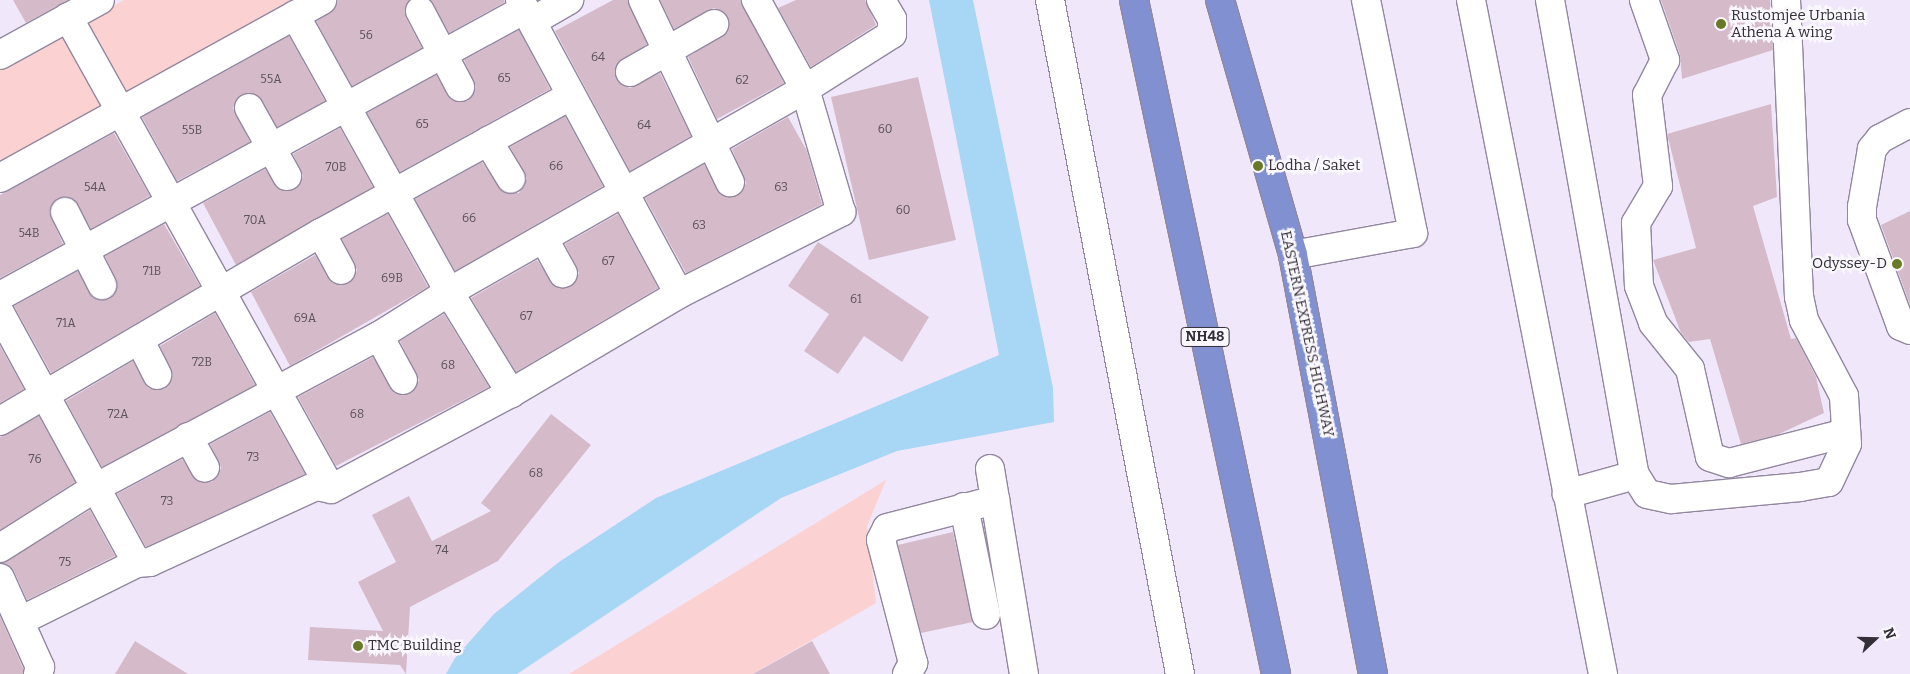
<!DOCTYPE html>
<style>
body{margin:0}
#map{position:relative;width:1910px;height:674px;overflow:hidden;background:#f1e7fb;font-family:Bitter,serif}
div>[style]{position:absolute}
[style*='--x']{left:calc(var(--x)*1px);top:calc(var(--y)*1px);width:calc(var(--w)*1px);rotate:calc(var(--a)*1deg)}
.green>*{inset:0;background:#fbd1d2}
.water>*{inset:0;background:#a8d6f5}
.building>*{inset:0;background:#d5bbca}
.roads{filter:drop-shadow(1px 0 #92879e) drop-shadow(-1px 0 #92879e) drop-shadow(0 1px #92879e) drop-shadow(0 -1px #92879e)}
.street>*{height:28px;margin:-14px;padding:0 14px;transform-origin:14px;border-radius:14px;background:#fff}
.highway>*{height:28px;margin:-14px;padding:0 14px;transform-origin:14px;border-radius:14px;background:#8090d0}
.dots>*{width:14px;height:14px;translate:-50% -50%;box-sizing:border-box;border:2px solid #faf8fd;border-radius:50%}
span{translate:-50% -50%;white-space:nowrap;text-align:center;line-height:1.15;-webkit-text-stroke:5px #faf8fd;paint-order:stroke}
.number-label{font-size:12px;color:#5c515c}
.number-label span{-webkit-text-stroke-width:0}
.shield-label span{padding:1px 4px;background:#faf8fd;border:1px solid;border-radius:4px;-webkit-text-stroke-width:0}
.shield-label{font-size:14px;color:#332e38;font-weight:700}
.poi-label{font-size:15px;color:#332e38}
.left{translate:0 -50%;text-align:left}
.right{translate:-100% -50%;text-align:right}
.street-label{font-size:15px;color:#332e38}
.north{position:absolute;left:1850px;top:614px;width:50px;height:50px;-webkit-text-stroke:4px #faf8fd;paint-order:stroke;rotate:69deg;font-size:14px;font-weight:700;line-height:20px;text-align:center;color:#332e38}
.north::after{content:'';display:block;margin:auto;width:18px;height:22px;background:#332e38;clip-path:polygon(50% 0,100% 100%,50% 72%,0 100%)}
</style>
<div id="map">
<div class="green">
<i style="clip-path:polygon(124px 0,303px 0,117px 100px,80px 25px)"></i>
<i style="clip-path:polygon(63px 32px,108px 109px,0 169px,0 65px)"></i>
<i style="clip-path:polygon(886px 480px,867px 526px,876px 603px,753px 674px,569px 674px)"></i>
</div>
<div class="water">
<i style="clip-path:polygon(929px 0,973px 0,1053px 388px,1054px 422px,897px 451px,781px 498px,517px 674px,446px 674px,455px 658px,494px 614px,559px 562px,656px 498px,999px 355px)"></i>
</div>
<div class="building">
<i style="clip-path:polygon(13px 0,68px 0,26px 23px)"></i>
<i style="clip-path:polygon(338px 0,410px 0,406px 18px,422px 48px,352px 86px,316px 21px,335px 8px)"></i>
<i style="clip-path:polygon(430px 0,504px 0,505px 2px,449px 33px)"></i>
<i style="clip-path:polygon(613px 0,628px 0,647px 44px,617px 64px,617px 80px,630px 88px,660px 73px,691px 136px,630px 171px,555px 31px)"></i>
<i style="clip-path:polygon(660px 0,740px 0,784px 83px,717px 119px,688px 57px,727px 32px,728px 17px,714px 8px,674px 29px)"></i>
<i style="clip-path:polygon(796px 0,865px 0,876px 25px,811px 67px,778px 8px)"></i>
<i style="clip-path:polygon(1661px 0,1770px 0,1773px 50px,1682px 79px,1680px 55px)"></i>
<i style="clip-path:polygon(519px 30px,550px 89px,400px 172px,367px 113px,436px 75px,451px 100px,468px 101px,476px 87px,464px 60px)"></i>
<i style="clip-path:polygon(289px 36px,325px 101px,277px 127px,257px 95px,242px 94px,233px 108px,250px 142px,177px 181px,142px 117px)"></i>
<i style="clip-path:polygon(918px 77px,956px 240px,869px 260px,831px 97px)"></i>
<i style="clip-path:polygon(1771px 104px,1777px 197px,1753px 206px,1791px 339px,1796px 338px,1816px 377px,1824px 413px,1777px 435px,1741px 444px,1710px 339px,1689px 342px,1681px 333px,1653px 260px,1696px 248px,1667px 134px)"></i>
<i style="clip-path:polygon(565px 116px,603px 186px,455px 271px,415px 199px,482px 162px,503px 192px,519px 193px,527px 178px,510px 147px)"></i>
<i style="clip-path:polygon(788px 117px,807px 151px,822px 204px,686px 273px,645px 198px,704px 164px,721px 195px,737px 196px,746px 183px,732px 149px)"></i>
<i style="clip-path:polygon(340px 128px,373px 187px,236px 265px,203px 203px,265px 169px,279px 189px,294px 190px,303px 176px,293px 154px)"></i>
<i style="clip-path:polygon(114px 133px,150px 196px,91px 229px,74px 199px,58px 198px,49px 212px,63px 244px,0 278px,0 195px)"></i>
<i style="clip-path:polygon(1910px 211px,1910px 305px,1881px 225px)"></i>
<i style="clip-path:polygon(388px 214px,428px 287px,290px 366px,251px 292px,315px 255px,332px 283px,349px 283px,357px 270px,342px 239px)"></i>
<i style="clip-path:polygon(618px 214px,658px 288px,516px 372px,471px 298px,537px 260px,555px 286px,571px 286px,579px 273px,565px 244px)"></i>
<i style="clip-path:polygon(164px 224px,200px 286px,51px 373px,14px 306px,78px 271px,93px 298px,109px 299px,118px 285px,105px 256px)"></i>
<i style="clip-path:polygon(818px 242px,929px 317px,902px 362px,864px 336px,838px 374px,804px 351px,829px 314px,788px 286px)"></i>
<i style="clip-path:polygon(215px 313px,255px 385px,102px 467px,66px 401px,133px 361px,148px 388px,164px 389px,173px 375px,160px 346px)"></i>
<i style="clip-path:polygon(444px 314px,489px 387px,336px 466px,298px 397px,373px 357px,394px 393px,411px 393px,419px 380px,400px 341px)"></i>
<i style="clip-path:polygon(0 346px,24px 389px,0 403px)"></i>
<i style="clip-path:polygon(270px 412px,305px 474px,146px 547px,117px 494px,182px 459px,197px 481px,212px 482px,221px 468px,210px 444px)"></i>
<i style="clip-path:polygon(551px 414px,591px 445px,498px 561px,410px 607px,406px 674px,400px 665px,308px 660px,310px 627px,383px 631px,358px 582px,396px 562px,372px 515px,409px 496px,432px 541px,491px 511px,481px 503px)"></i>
<i style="clip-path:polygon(39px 416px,75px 482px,0 530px,0 437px)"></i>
<i style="clip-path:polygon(90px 510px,115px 556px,27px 600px,14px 571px,3px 563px)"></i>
<i style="clip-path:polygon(953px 532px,973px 622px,921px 633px,898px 545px)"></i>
<i style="clip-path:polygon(0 616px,23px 668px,23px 674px,0 674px)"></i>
<i style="clip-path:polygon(135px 641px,188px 674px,115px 674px)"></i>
<i style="clip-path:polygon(812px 641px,830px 674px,753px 674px)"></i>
</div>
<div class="roads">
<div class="street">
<i style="--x:520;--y:0;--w:334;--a:61.6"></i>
<i style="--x:643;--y:0;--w:202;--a:64.5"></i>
<i style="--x:1050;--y:0;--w:686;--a:79.08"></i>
<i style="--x:1471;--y:0;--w:687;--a:78.92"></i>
<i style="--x:1550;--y:0;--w:483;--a:79.9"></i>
<i style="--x:1635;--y:475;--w:71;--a:164.4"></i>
<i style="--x:1644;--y:0;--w:64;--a:70.7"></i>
<i style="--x:1665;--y:60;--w:39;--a:117"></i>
<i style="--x:1647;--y:95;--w:92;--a:83.1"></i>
<i style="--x:1658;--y:186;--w:43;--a:120.7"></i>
<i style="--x:1636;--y:223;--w:63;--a:87.3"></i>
<i style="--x:1639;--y:286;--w:40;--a:69"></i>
<i style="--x:1653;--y:323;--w:59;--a:51.2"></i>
<i style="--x:1690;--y:369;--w:90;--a:77.2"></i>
<i style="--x:1710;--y:457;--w:20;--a:18"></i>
<i style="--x:1729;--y:463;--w:121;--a:-14.4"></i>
<i style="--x:420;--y:11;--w:86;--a:62.2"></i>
<i style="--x:295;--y:15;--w:317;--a:60.9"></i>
<i style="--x:449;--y:292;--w:119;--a:58.5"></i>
<i style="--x:68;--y:17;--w:540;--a:60.87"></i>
<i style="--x:533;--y:21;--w:42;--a:-30.3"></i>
<i style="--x:0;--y:55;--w:114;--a:-28.8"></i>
<i style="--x:630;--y:72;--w:97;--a:-29.7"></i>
<i style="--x:249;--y:108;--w:78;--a:60.8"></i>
<i style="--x:1910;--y:123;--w:34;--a:152"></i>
<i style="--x:1880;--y:139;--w:13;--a:129"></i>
<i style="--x:1872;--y:149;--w:59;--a:99.8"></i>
<i style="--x:1862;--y:207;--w:13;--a:90"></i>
<i style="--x:1862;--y:220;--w:113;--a:69.8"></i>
<i style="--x:1901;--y:326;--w:10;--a:24"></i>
<i style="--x:488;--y:141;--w:44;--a:58.8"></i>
<i style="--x:0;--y:178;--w:368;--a:-28.9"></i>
<i style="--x:65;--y:212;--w:82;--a:63.1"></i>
<i style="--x:321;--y:233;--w:42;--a:61.6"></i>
<i style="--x:545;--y:241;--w:37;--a:61"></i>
<i style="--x:1293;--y:255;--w:122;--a:-10.4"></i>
<i style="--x:1413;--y:233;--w:238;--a:-101.4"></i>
<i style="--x:0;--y:296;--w:598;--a:-28.66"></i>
<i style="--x:0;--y:313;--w:285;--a:61.3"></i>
<i style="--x:379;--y:336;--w:50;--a:61.4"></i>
<i style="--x:140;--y:341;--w:38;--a:63"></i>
<i style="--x:0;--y:421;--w:372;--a:-30.4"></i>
<i style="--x:321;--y:233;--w:284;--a:-28.8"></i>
<i style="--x:188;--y:437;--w:35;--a:61"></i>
<i style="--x:990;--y:469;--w:208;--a:80.6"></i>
<i style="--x:1635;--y:475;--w:22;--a:58"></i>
<i style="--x:1647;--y:494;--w:25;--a:12"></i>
<i style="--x:1671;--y:499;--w:130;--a:-5.3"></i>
<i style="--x:1800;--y:487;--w:29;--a:-10"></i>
<i style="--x:1829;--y:482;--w:42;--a:-64.7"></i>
<i style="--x:1847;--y:444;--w:48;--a:-93.6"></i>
<i style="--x:1844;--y:396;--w:86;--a:-117.8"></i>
<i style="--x:1804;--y:320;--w:24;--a:-102"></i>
<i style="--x:1799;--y:297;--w:297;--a:-92.5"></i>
<i style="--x:964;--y:507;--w:110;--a:78.5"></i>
<i style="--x:0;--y:548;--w:112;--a:-32.3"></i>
<i style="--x:95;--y:488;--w:322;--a:-28.2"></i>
<i style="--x:379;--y:336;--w:83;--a:-32.2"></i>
<i style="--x:449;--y:292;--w:410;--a:-29.7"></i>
<i style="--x:805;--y:89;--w:103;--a:-32.3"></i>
<i style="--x:892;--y:34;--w:15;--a:-90"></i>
<i style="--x:892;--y:19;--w:22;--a:-120"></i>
<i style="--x:0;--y:578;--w:98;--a:65.8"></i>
<i style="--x:40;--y:667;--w:7;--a:106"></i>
<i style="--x:20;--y:621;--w:131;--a:-26.4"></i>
<i style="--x:137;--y:563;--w:13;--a:-4"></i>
<i style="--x:150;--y:562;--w:183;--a:-24.6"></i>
<i style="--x:316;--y:486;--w:15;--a:11"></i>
<i style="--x:331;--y:489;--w:204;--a:-28.1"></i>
<i style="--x:511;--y:393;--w:195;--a:-30.5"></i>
<i style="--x:679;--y:294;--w:182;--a:-26.8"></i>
<i style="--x:841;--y:212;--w:128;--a:-106.3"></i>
<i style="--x:805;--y:89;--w:102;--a:-118.8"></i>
<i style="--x:907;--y:674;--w:13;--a:-61"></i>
<i style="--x:913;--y:663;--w:127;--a:-104.6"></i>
<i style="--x:881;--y:540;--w:13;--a:-63"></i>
<i style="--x:887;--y:528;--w:112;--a:-14.5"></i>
</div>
<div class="highway">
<i style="--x:1134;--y:0;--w:689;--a:78.1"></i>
<i style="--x:1220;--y:0;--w:265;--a:74"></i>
<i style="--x:1293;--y:255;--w:427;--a:79.2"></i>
</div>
</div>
<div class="dots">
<i style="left:1721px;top:24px;background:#697927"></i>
<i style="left:1258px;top:166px;background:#697927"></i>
<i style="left:1897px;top:264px;background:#697927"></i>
<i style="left:358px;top:646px;background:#697927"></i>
</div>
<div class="number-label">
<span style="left:366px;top:36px">56</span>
<span style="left:598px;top:58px">64</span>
<span style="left:504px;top:79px">65</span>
<span style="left:271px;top:80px">55A</span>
<span style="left:742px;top:81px">62</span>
<span style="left:422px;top:125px">65</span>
<span style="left:644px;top:126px">64</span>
<span style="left:885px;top:130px">60</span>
<span style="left:192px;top:131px">55B</span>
<span style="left:556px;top:167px">66</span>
<span style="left:336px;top:168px">70B</span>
<span style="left:95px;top:188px">54A</span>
<span style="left:781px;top:188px">63</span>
<span style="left:903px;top:211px">60</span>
<span style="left:469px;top:219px">66</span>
<span style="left:255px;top:221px">70A</span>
<span style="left:699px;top:226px">63</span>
<span style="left:29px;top:234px">54B</span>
<span style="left:608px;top:262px">67</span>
<span style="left:152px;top:272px">71B</span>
<span style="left:392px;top:279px">69B</span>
<span style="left:856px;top:300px">61</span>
<span style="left:526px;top:317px">67</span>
<span style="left:305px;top:319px">69A</span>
<span style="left:66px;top:324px">71A</span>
<span style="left:202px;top:363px">72B</span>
<span style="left:448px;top:366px">68</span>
<span style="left:118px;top:415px">72A</span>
<span style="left:357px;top:415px">68</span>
<span style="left:253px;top:458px">73</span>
<span style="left:35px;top:460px">76</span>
<span style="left:536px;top:474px">68</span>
<span style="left:167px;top:502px">73</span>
<span style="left:442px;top:551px">74</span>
<span style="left:65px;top:563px">75</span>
</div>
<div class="shield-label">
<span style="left:1205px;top:337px">NH48</span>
</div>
<div class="poi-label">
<span class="left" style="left:1731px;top:24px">Rustomjee Urbania<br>Athena A wing</span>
<span class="left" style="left:1268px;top:166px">Lodha / Saket</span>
<span class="right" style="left:1887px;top:264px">Odyssey-D</span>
<span class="left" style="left:368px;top:646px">TMC Building</span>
</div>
<div class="street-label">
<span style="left:1307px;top:334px;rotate:78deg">EASTERN EXPRESS HIGHWAY</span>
</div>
<div class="north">N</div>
</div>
